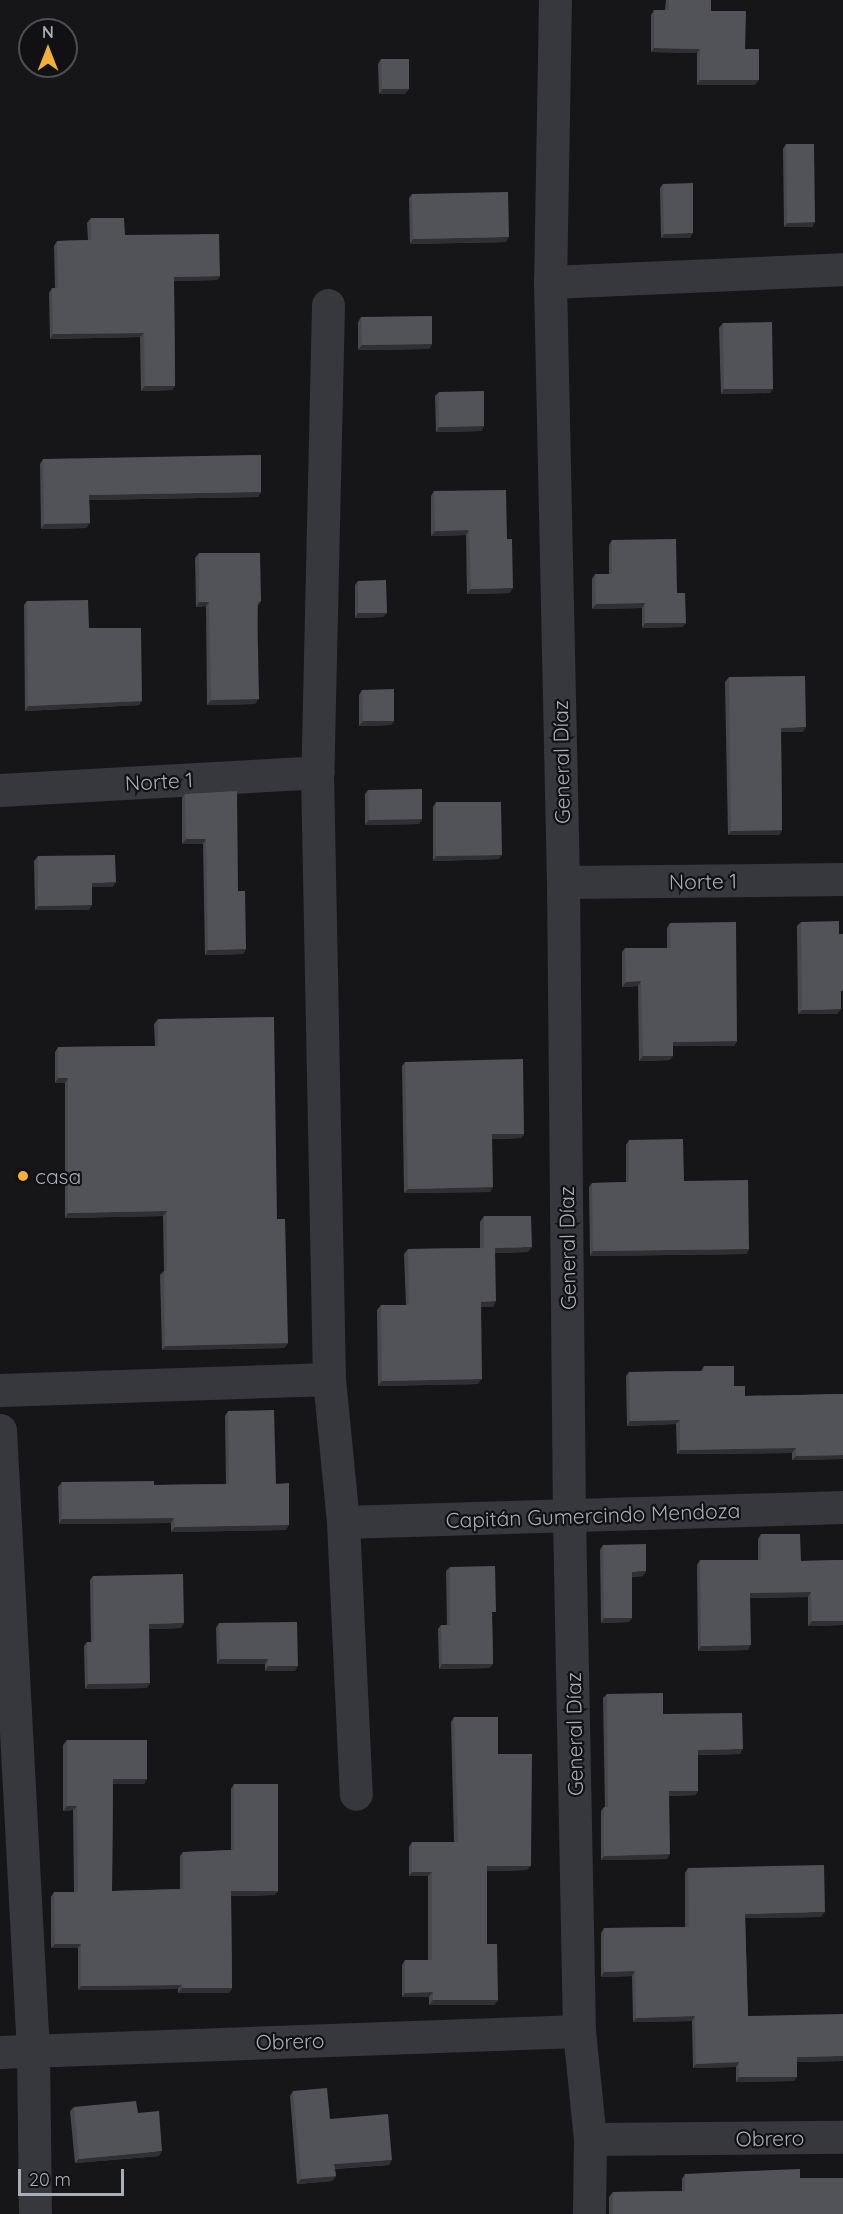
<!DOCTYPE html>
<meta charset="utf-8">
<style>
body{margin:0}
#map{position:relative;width:843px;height:2214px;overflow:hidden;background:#161618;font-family:Quicksand,sans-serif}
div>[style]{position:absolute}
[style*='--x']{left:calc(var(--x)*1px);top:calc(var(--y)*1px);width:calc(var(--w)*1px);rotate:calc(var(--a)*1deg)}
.street>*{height:33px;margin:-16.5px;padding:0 16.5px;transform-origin:16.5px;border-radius:16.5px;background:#37383d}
.wall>*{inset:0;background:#47494d}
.shaded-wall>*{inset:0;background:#2f3033}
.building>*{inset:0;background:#525359}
.dots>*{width:16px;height:16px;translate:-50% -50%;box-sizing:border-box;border:3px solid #111113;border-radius:50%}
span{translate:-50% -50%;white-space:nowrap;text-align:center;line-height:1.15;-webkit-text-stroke:4.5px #111113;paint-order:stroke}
.street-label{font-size:21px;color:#a8adb8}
.poi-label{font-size:21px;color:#a8adb8}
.left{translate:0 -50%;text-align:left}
.north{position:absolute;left:18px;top:18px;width:60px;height:60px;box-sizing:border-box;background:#111113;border:2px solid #4d4f55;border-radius:50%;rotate:0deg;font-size:16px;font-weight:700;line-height:24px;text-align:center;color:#a8adb8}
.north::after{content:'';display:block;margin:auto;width:21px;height:27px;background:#f2b134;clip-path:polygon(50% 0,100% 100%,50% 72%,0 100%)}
.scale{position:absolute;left:18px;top:2169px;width:106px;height:27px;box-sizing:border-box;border:3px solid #a8adb8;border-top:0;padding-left:8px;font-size:18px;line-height:21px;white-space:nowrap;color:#a8adb8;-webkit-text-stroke:4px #111113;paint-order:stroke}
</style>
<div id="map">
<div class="street">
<i style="--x:555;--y:0;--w:282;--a:91"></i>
<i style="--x:550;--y:282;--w:600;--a:88.76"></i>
<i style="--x:563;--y:882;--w:634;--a:89.46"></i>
<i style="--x:569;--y:1516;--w:515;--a:88.89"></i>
<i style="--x:579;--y:2031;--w:109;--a:84.2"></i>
<i style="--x:590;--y:2139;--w:75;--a:90.8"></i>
<i style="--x:550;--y:282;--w:293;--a:-2.5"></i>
<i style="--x:328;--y:305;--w:467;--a:91.3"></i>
<i style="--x:317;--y:772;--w:607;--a:88.87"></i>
<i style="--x:329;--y:1379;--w:144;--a:84.4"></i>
<i style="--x:343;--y:1522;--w:272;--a:87.3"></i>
<i style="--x:0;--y:790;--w:318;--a:-3.2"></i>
<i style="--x:563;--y:882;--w:280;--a:-0.6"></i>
<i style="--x:0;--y:1390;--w:329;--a:-1.9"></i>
<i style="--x:0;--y:1430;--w:622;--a:86.96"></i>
<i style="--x:33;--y:2051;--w:163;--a:89.3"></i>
<i style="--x:343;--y:1522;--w:500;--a:-1.72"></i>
<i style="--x:0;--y:2052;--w:579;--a:-2.08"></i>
<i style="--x:590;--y:2139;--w:253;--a:-0.5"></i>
</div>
<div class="wall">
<i style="clip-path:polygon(666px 0,711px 0,711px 11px,745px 49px,755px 85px,697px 85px,697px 53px,651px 52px,651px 15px,654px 10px,665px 10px)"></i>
<i style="clip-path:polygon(381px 59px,405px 94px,379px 94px,378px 64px)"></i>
<i style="clip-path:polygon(786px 144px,815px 222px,812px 227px,784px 227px,783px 149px)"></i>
<i style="clip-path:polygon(663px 184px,690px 238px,661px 238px,660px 188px)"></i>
<i style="clip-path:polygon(412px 194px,506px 242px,410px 244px,409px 198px)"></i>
<i style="clip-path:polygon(91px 218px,125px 235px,220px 276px,217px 280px,174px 281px,175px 386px,172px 390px,141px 391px,140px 337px,50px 339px,49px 293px,52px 288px,55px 288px,54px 246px,57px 241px,88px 240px,87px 223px)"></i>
<i style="clip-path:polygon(361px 317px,432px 344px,429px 349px,358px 350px,358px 322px)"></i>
<i style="clip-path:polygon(723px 323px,770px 393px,721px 394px,719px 328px)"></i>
<i style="clip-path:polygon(439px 392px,484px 426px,481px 431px,436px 432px,435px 396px)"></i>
<i style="clip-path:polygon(43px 459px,261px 492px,258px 497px,89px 500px,90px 523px,86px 528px,41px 529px,40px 464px)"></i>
<i style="clip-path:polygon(434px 491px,507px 539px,510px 593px,467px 594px,466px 535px,431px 536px,431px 496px)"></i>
<i style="clip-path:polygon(612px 540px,677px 593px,686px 623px,682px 627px,642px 628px,642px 608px,592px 609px,592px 579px,595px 574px,609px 574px,609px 545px)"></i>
<i style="clip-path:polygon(199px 553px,261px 601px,258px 605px,255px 704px,207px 705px,206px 606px,196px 607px,195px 558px)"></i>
<i style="clip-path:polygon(358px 581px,383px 617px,355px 618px,355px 585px)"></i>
<i style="clip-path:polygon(27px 601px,89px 628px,142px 701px,139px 705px,25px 711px,24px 605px)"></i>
<i style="clip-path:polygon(729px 677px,803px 732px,781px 732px,782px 830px,779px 835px,728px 835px,725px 682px)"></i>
<i style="clip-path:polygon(362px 690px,394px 721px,391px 725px,359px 726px,359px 695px)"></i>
<i style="clip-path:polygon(368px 790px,422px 819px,419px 824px,365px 825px,365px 794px)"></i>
<i style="clip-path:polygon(185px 794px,238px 891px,246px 949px,243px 954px,205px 955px,203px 844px,182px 844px,182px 798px)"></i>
<i style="clip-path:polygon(436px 802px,499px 859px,433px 861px,433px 807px)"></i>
<i style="clip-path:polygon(38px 856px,116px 882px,112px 887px,92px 887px,89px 910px,35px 910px,34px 861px)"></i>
<i style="clip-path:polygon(801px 922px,841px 995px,837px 1014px,798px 1014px,797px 926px)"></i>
<i style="clip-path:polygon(670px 923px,737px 1041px,734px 1046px,673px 1046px,670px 1060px,639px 1061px,638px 986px,622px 987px,622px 952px,625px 948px,667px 948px,667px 928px)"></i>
<i style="clip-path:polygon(158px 1019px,277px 1219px,288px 1343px,284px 1348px,162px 1350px,160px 1275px,164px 1271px,163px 1216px,65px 1218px,65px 1083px,55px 1083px,55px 1052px,58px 1047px,155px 1046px,154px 1024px)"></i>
<i style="clip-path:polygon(405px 1062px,524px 1134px,521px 1138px,492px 1139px,490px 1192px,404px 1193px,402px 1066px)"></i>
<i style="clip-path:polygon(629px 1140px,684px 1181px,749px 1249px,746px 1254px,590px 1256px,589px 1187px,592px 1183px,626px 1182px,626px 1145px)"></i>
<i style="clip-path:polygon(484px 1216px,528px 1252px,495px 1253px,493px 1307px,481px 1307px,478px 1384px,378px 1386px,377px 1310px,381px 1305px,406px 1305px,404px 1254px,408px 1249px,480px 1248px,480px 1222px)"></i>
<i style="clip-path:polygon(704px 1366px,734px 1386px,745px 1396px,843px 1394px,843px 1459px,792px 1460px,792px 1453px,677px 1454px,676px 1424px,627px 1426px,626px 1376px,629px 1372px,701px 1371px)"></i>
<i style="clip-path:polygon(228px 1411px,276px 1484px,286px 1530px,171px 1532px,171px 1523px,59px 1524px,58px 1487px,62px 1482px,154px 1485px,226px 1484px,225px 1416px)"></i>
<i style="clip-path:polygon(761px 1534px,801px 1561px,843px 1560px,843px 1625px,808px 1626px,808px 1597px,750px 1598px,748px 1650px,698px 1651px,697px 1565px,700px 1560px,758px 1560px,758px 1539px)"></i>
<i style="clip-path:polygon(603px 1545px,643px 1576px,632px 1577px,629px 1622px,601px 1623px,600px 1550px)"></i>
<i style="clip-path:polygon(450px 1567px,493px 1616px,492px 1616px,493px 1664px,489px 1668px,439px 1669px,438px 1629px,441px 1625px,447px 1625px,446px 1571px)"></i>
<i style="clip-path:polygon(93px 1576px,181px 1628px,149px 1629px,147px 1688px,85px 1689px,84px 1646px,87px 1642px,91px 1642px,90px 1580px)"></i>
<i style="clip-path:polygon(219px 1623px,295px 1671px,265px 1671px,265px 1664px,217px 1664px,216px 1628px)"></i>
<i style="clip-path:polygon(607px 1694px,663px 1714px,740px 1754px,698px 1755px,698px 1791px,695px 1795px,669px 1796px,667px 1859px,601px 1860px,601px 1811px,604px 1807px,605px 1807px,603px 1698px)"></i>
<i style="clip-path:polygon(454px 1717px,498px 1754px,527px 1870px,487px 1871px,487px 1944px,498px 2000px,494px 2005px,429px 2005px,429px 1997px,402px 1997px,402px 1965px,405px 1960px,428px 1960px,428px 1876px,409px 1876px,409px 1847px,412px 1842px,454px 1842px,451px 1722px)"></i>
<i style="clip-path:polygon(67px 1740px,147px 1779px,144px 1784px,113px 1784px,112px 1891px,180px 1889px,180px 1856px,183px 1852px,231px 1850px,231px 1789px,234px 1784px,278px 1891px,274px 1895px,231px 1896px,232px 1988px,229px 1993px,178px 1993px,178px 1989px,78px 1990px,78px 1948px,51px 1948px,51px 1897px,54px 1892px,74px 1892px,73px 1810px,63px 1811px,63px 1745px)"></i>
<i style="clip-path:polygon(688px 1868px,821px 1917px,745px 1918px,748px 2016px,843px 2061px,797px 2062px,794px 2081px,736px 2082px,736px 2067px,693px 2068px,692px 2021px,633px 2022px,632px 1976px,601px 1977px,601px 1933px,604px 1928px,685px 1927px,685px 1873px)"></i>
<i style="clip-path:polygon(293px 2091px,330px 2119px,389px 2165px,335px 2169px,336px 2176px,332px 2181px,297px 2184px,290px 2096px)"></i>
<i style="clip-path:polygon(74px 2107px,138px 2113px,159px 2156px,75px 2163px,70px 2111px)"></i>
<i style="clip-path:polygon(685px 2174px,800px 2178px,843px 2214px,609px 2214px,609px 2197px,613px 2192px,682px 2191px,682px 2179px)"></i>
</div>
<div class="shaded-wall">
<i style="clip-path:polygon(654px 48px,700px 49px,697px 53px,651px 52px)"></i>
<i style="clip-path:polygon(700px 80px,759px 80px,755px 85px,697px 85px)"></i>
<i style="clip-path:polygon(382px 89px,409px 89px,405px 94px,379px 94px)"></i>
<i style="clip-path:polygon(815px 222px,812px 227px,784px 227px,787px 223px)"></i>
<i style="clip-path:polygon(693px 233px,690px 238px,661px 238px,664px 234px)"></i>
<i style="clip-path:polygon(509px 237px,506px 242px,410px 244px,413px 239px)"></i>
<i style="clip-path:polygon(220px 276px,217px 280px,170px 281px,174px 277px)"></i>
<i style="clip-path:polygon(144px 333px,140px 337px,50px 339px,53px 334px)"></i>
<i style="clip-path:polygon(432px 344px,429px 349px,358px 350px,362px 345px)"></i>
<i style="clip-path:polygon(145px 386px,175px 386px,172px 390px,141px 391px)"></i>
<i style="clip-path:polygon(724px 389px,773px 389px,770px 393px,721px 394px)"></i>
<i style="clip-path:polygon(484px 426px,481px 431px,436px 432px,439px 427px)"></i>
<i style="clip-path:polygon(261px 492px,258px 497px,86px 500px,89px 495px)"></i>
<i style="clip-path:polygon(90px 523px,86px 528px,41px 529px,44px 524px)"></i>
<i style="clip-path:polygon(469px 530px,466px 535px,431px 536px,435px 531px)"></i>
<i style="clip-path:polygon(513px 588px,510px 593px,467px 594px,471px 589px)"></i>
<i style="clip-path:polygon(199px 602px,209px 602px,206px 606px,196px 607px)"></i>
<i style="clip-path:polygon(645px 603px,642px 608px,592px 609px,596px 604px)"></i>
<i style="clip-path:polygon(358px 613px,387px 613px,383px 617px,355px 618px)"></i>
<i style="clip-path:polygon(645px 623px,686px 623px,682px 627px,642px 628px)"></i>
<i style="clip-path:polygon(259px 699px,255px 704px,207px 705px,211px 700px)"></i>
<i style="clip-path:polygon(142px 701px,139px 705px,25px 711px,28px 706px)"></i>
<i style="clip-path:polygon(363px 721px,394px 721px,391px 725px,359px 726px)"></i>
<i style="clip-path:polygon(806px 727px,803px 732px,777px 732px,781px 728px)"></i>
<i style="clip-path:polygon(422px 819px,419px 824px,365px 825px,369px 820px)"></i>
<i style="clip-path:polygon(782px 830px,779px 835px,728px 835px,731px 831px)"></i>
<i style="clip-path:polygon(186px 839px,206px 839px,203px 844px,182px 844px)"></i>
<i style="clip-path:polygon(502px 855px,499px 859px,433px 861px,436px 856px)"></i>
<i style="clip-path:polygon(116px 882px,112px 887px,89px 887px,92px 883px)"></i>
<i style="clip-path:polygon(92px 905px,89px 910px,35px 910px,38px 906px)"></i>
<i style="clip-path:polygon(246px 949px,243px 954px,205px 955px,208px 950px)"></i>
<i style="clip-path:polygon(641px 981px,638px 986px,622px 987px,626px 982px)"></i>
<i style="clip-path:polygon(841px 1009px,837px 1014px,798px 1014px,802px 1010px)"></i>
<i style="clip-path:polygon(737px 1041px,734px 1046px,670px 1046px,673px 1042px)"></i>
<i style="clip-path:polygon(643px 1056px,673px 1056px,670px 1060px,639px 1061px)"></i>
<i style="clip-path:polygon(58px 1078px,68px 1078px,65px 1083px,55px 1083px)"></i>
<i style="clip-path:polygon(492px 1134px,524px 1134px,521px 1138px,489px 1139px)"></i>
<i style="clip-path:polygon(493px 1187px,490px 1192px,404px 1193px,408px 1189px)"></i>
<i style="clip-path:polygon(167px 1211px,163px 1216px,65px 1218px,68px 1213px)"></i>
<i style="clip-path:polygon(532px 1247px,528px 1252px,491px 1253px,495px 1248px)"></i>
<i style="clip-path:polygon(749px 1249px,746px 1254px,590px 1256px,593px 1251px)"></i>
<i style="clip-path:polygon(496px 1301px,493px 1307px,477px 1307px,481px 1302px)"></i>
<i style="clip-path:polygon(288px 1343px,284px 1348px,162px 1350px,165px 1346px)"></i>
<i style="clip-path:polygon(482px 1379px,478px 1384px,378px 1386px,382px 1381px)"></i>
<i style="clip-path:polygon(680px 1420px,676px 1424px,627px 1426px,630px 1421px)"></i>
<i style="clip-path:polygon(796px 1448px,792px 1453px,677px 1454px,680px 1450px)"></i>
<i style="clip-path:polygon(843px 1455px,843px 1459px,792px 1460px,796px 1456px)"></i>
<i style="clip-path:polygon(174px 1518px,171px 1523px,59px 1524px,62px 1519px)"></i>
<i style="clip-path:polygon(289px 1525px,286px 1530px,171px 1532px,175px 1527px)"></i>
<i style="clip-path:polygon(646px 1571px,643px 1576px,628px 1577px,632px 1572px)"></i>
<i style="clip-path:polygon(811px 1592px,808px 1597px,747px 1598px,750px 1593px)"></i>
<i style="clip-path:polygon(604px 1618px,632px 1618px,629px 1622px,601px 1623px)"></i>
<i style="clip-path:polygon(812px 1621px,843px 1621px,843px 1625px,808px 1626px)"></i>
<i style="clip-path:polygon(184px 1623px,181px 1628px,146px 1629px,149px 1624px)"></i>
<i style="clip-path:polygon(751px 1645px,748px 1650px,698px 1651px,701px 1646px)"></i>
<i style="clip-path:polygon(220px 1659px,268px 1659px,265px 1664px,217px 1664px)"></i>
<i style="clip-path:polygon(442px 1664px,493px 1664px,489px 1668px,439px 1669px)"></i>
<i style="clip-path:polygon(268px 1666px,298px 1666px,295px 1671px,265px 1671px)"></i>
<i style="clip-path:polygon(150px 1683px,147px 1688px,85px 1689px,88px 1684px)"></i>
<i style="clip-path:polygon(743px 1749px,740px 1754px,694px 1755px,698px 1750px)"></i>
<i style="clip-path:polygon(113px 1779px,147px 1779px,144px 1784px,110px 1784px)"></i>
<i style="clip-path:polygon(669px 1791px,698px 1791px,695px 1795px,666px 1796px)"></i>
<i style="clip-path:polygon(67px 1806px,77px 1806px,73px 1810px,63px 1811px)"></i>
<i style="clip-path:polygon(670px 1854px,667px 1859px,601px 1860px,604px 1856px)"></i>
<i style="clip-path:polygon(487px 1866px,531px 1866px,527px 1870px,483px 1871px)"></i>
<i style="clip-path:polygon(412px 1872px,432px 1872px,428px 1876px,409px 1876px)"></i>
<i style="clip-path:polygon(231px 1891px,278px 1891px,274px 1895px,228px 1896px)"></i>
<i style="clip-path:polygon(825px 1912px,821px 1917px,742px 1918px,745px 1914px)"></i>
<i style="clip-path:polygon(55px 1944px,81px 1944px,78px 1948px,51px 1948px)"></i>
<i style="clip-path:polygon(635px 1971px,632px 1976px,601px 1977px,604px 1972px)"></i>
<i style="clip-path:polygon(182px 1985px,178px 1989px,78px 1990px,81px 1986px)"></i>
<i style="clip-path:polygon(182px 1988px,232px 1988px,229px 1993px,178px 1993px)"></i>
<i style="clip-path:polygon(433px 1992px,429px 1997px,402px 1997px,405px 1993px)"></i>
<i style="clip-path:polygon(433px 2000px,498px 2000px,494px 2005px,429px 2005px)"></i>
<i style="clip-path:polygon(695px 2016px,692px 2021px,633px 2022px,636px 2018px)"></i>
<i style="clip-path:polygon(843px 2056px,843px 2061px,793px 2062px,797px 2057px)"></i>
<i style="clip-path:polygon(739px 2062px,736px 2067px,693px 2068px,696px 2064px)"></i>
<i style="clip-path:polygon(739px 2077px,797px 2077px,794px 2081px,736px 2082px)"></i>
<i style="clip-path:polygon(162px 2151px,159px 2156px,75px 2163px,79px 2159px)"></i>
<i style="clip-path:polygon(392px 2160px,389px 2165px,331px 2169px,334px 2164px)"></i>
<i style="clip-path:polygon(336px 2176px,332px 2181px,297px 2184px,301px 2179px)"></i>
</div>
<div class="building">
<i style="clip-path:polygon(669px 0,711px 0,711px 11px,746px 11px,745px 49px,759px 49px,759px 80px,700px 80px,700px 49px,654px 48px,654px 10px,669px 10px)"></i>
<i style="clip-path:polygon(381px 59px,409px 59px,409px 89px,382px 89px)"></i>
<i style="clip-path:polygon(786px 144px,814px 144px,815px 222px,787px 223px)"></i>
<i style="clip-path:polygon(693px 183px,693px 233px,664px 234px,663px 184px)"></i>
<i style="clip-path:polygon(508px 192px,509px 237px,413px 239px,412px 194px)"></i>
<i style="clip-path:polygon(91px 218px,124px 218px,125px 235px,219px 234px,220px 276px,174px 277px,175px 386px,145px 386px,144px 333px,53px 334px,52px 288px,58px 288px,57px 241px,91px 240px)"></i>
<i style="clip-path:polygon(432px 316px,432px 344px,362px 345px,361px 317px)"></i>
<i style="clip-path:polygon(772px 322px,773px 389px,724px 389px,723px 323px)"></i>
<i style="clip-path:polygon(484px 391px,484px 426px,439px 427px,439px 392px)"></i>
<i style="clip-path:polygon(261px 455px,261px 492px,89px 495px,90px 523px,44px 524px,43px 459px)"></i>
<i style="clip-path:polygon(506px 490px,507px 539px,512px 539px,513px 588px,471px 589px,469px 530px,435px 531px,434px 491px)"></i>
<i style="clip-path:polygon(676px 539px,677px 593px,685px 593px,686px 623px,645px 623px,645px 603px,596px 604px,595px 574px,612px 574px,612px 540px)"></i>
<i style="clip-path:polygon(199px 553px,260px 553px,261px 601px,257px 601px,259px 699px,211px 700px,209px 602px,199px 602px)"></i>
<i style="clip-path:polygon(386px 580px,387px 613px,358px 613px,358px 581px)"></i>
<i style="clip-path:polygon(88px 600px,89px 628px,141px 628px,142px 701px,28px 706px,27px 601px)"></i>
<i style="clip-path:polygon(805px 676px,806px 727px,781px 728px,782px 830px,731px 831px,729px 677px)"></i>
<i style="clip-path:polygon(394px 689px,394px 721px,363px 721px,362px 690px)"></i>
<i style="clip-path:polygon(422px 789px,422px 819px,369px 820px,368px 790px)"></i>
<i style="clip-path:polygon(237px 791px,238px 891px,245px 891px,246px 949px,208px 950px,206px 839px,186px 839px,185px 794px)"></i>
<i style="clip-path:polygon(436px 802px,501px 802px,502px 855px,436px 856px)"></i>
<i style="clip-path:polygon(115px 855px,116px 882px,92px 883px,92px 905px,38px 906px,38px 856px)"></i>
<i style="clip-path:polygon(839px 921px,839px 934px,843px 934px,843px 991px,841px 991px,841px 1009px,802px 1010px,801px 922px)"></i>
<i style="clip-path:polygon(736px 922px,737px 1041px,673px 1042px,673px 1056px,643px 1056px,641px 981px,626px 982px,625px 948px,671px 948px,670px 923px)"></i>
<i style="clip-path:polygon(274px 1017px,277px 1219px,285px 1219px,288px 1343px,165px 1346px,164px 1271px,167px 1271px,167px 1211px,68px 1213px,68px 1078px,58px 1078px,58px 1047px,158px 1046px,158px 1019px)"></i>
<i style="clip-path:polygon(523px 1059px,524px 1134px,492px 1134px,493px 1187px,408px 1189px,405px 1062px)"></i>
<i style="clip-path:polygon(683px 1139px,684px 1181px,748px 1180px,749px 1249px,593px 1251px,592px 1183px,629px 1182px,629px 1140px)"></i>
<i style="clip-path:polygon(484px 1216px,531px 1216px,532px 1247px,495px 1248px,496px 1301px,481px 1302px,482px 1379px,382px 1381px,381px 1305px,409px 1305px,408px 1249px,484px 1248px)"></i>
<i style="clip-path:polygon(704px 1366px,734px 1366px,734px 1386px,745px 1386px,745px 1396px,843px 1394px,843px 1455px,796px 1456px,796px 1448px,680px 1450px,680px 1420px,630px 1421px,629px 1372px,704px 1371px)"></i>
<i style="clip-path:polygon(274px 1410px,276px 1484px,289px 1483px,289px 1525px,175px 1527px,174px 1518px,62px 1519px,62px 1482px,154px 1481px,154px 1485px,229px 1484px,228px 1411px)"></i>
<i style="clip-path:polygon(761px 1534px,800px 1534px,801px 1561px,843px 1560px,843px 1621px,812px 1621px,811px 1592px,750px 1593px,751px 1645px,701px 1646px,700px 1560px,761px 1560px)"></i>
<i style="clip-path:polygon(646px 1544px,646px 1571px,632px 1572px,632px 1618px,604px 1618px,603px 1545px)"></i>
<i style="clip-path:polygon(495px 1566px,496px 1612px,492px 1612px,493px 1664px,442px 1664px,441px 1625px,450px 1625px,450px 1567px)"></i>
<i style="clip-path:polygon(183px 1574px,184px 1623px,149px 1624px,150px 1683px,88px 1684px,87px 1642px,94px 1642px,93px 1576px)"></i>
<i style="clip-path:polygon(297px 1622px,298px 1666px,268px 1666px,268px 1659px,220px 1659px,219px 1623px)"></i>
<i style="clip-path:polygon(663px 1693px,663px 1714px,742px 1713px,743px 1749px,698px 1750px,698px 1791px,669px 1791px,670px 1854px,604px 1856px,604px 1807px,608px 1807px,607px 1694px)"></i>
<i style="clip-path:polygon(454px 1717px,498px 1717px,498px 1754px,532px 1754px,531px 1866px,487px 1866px,487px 1944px,497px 1944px,498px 2000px,433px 2000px,433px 1992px,405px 1993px,405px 1960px,432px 1960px,432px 1872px,412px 1872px,412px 1842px,458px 1842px)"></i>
<i style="clip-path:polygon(67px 1740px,147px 1740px,147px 1779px,113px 1779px,112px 1891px,183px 1889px,183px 1852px,234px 1850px,234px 1784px,278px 1784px,278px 1891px,231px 1891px,232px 1988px,182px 1988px,182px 1985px,81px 1986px,81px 1944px,55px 1944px,54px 1892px,78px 1892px,77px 1806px,67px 1806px)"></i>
<i style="clip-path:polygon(824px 1865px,825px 1912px,745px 1914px,748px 2016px,843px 2014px,843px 2056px,797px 2057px,797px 2077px,739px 2077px,739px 2062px,696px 2064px,695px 2016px,636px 2018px,635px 1971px,604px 1972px,604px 1928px,689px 1927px,688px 1868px)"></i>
<i style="clip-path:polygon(327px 2088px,330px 2119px,388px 2114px,392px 2160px,334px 2164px,336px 2176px,301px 2179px,293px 2091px)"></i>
<i style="clip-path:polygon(136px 2101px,138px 2113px,159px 2111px,162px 2151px,79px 2159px,74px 2107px)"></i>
<i style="clip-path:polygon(800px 2169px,800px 2178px,843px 2178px,843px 2214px,613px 2214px,613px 2192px,685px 2191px,685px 2174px,748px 2171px)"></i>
</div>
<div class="dots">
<i style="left:23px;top:1176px;background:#f2b134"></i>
</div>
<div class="street-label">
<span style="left:561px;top:762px;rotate:-91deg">General Díaz</span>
<span style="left:159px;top:781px;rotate:-3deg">Norte 1</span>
<span style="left:703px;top:881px;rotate:-1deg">Norte 1</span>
<span style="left:567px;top:1248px;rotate:-91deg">General Díaz</span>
<span style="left:593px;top:1515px;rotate:-2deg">Capitán Gumercindo Mendoza</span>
<span style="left:574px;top:1734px;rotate:-91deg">General Díaz</span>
<span style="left:290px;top:2041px;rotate:-2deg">Obrero</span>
<span style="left:770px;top:2138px;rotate:-1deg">Obrero</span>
</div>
<div class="poi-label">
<span class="left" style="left:35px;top:1176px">casa</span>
</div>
<div class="north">N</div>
<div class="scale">20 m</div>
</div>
